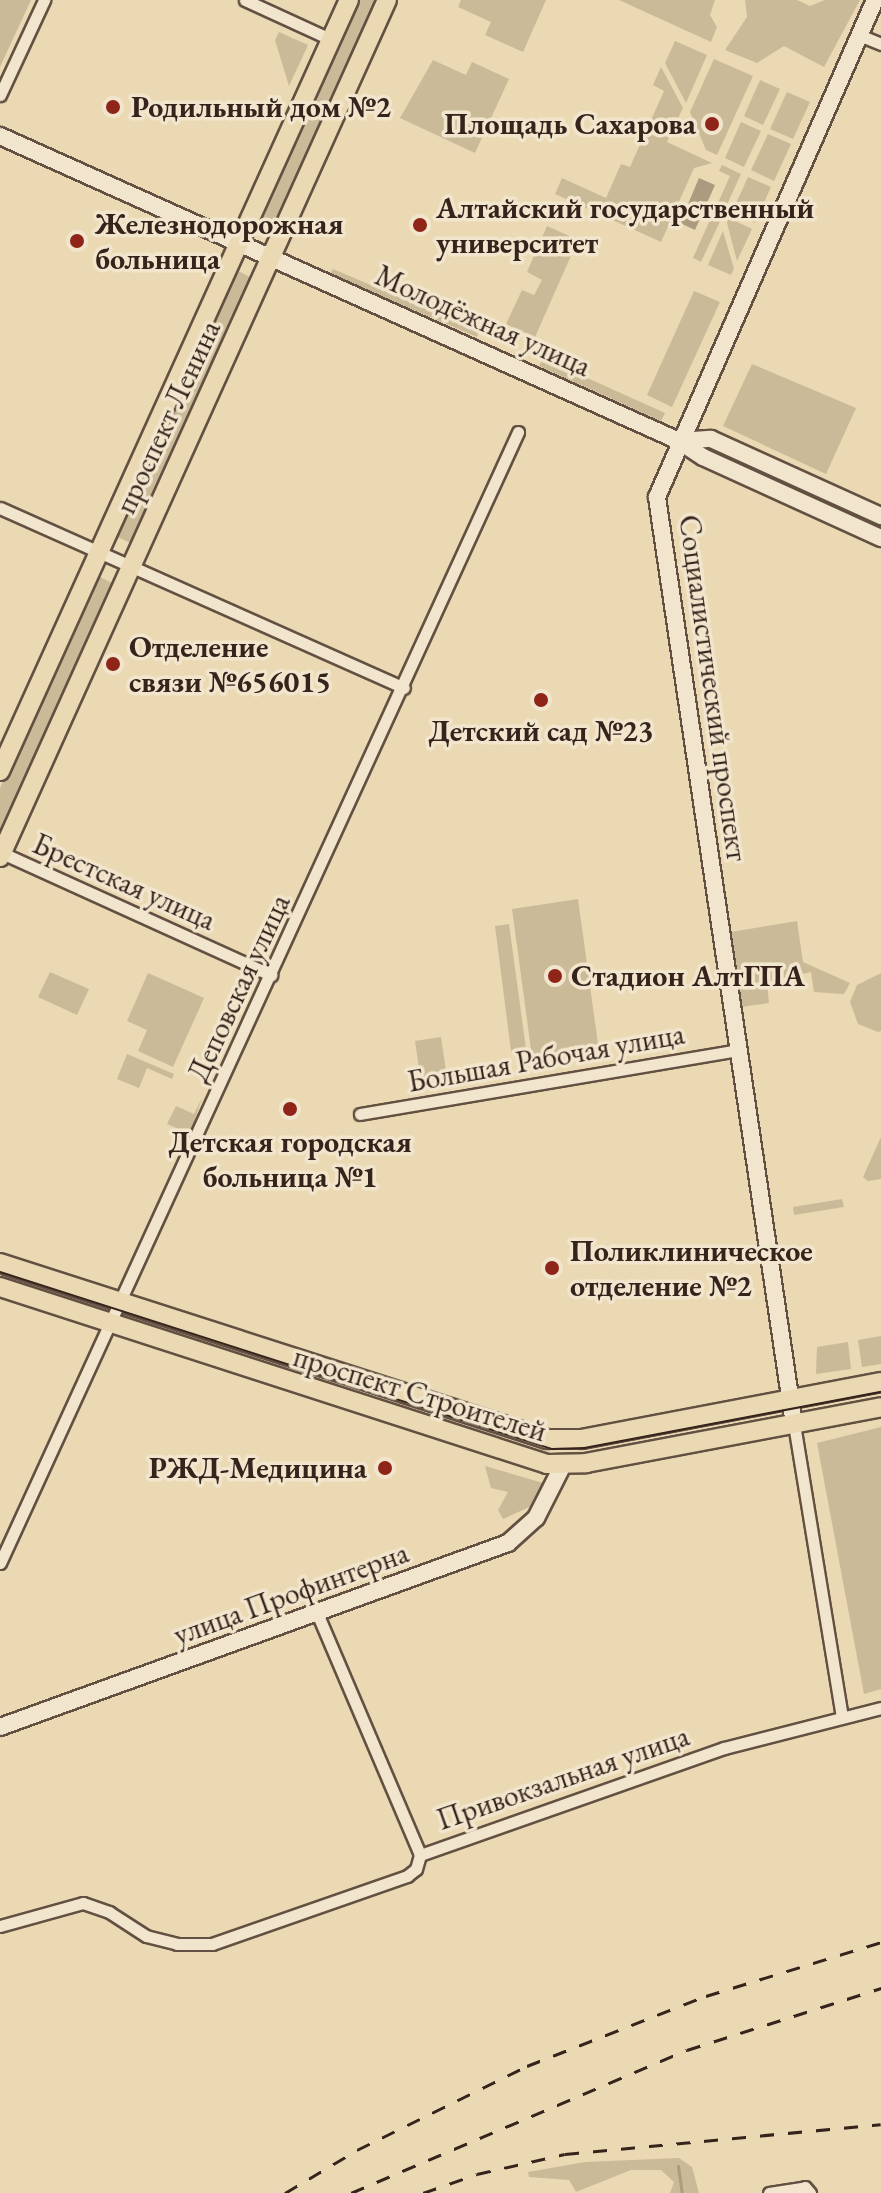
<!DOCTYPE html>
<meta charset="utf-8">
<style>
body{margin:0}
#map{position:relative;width:881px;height:2193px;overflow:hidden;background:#ead9b2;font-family:"EB Garamond",serif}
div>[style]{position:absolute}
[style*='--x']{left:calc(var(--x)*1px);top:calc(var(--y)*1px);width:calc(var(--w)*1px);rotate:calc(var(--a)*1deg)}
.green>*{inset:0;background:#cbba98}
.water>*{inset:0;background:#ad9b7f}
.stream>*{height:3px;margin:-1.5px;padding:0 1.5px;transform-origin:1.5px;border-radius:1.5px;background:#ad9b7f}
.roads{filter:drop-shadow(2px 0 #635042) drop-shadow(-2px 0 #635042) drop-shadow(0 2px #635042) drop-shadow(0 -2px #635042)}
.street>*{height:11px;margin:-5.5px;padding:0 5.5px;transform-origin:5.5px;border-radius:5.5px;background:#f1e6cd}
.secondary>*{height:16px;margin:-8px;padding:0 8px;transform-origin:8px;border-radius:8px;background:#f1e6cd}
.primary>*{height:18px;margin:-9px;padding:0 9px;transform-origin:9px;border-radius:9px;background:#ead9b2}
.tram>*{height:2px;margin:-1px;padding:0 1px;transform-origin:1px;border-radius:1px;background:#36231c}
.rail>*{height:3px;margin-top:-1.5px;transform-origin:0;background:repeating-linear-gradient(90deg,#36231c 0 14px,transparent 0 28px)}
.dots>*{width:22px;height:22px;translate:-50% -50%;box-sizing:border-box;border:4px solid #f1e6cd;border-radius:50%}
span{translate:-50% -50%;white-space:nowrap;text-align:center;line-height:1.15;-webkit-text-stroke:7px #f1e6cd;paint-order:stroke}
.poi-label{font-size:30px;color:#36231c;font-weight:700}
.left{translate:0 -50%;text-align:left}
.right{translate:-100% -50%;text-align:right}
.street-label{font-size:30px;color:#36231c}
</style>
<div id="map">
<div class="green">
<i style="clip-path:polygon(0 0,31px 0,0 67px)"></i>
<i style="clip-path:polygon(357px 0,380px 0,274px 232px,256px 223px)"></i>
<i style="clip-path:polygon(461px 0,546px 0,523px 52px,485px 35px,491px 22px,458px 7px)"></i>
<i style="clip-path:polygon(619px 0,715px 0,710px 15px,717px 27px,711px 42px)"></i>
<i style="clip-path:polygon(745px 0,797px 0,810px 6px,825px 0,860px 0,824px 67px,784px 46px,757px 63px,725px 50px,747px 17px)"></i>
<i style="clip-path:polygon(279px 32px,308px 45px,289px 86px,275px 40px)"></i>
<i style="clip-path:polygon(675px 41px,707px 55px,686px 103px,665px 63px)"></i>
<i style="clip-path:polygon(714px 59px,753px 76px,717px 155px,706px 150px,690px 112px)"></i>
<i style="clip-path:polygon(433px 60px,466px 75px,472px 62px,509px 79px,475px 153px,400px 118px)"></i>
<i style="clip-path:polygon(661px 67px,683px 108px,667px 142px,712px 163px,694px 168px,661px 242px,555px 194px,562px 178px,606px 198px,621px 164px,630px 167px,664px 91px,653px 85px)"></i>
<i style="clip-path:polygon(760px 80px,780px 89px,763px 125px,744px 116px)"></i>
<i style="clip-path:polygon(787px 92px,810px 102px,793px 139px,770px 129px)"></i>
<i style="clip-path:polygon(741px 122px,761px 131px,744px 167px,725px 158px)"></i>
<i style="clip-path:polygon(768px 134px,791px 144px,774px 181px,751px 170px)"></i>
<i style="clip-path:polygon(722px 165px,741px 174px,725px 209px,717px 205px,730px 176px,719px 171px)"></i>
<i style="clip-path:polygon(748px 177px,771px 187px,755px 223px,732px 212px)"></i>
<i style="clip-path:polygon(714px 211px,723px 215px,701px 262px,693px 258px)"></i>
<i style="clip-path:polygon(729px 218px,752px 229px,737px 261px,727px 223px)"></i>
<i style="clip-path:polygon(547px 226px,578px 240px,535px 337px,506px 324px,522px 290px,534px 295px,542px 280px,527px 272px)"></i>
<i style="clip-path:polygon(723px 231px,734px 269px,731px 275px,708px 265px)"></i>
<i style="clip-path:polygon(232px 268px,254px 279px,135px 545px,113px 535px)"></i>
<i style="clip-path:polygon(333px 269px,479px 331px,477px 337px,330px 274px)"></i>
<i style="clip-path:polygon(694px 291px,720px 302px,672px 407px,647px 395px)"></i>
<i style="clip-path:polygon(543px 358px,665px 413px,661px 421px,539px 366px)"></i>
<i style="clip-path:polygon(752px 364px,856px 408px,826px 474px,723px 426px)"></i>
<i style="clip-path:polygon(722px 448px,881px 521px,881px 530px,719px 454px)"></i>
<i style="clip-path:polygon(96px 575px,116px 585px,0 838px,0 788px)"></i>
<i style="clip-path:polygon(578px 899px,598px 1044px,564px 1048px,565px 1059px,533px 1064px,512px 909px)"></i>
<i style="clip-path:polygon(797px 921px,803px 962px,850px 983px,844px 994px,814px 992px,811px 972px,767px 982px,769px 1003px,742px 1007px,731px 932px)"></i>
<i style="clip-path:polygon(509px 924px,526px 1049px,511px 1051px,495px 926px)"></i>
<i style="clip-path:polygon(50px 972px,89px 989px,77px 1015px,38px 997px)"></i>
<i style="clip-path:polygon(148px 973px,204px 998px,173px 1067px,138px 1051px,147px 1030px,127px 1021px)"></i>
<i style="clip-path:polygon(881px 973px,881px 1031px,878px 1032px,858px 1024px,850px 1002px,857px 985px)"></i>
<i style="clip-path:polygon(441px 1037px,447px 1078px,421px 1082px,415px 1041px)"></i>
<i style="clip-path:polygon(127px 1054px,174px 1074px,172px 1079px,147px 1068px,139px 1088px,117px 1079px)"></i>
<i style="clip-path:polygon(202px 1098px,190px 1134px,167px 1124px,176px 1106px,194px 1114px)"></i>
<i style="clip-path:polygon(881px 1137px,881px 1179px,868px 1181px,863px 1177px)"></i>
<i style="clip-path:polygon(842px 1199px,844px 1207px,794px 1215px,793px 1207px)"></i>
<i style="clip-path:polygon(881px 1336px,881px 1364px,862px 1367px,858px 1340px)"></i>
<i style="clip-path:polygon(848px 1342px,851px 1369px,816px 1374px,817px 1347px)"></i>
<i style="clip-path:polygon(881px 1427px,881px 1689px,864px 1694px,817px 1443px)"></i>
<i style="clip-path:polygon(485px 1466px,543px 1483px,536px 1504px,503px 1519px,498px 1510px,508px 1492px,491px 1488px)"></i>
<i style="clip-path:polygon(679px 2158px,692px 2167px,699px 2193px,670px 2193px,674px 2182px,661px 2170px,631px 2170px,576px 2192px,569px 2180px,529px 2177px,528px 2172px,585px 2162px)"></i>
</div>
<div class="water">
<i style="clip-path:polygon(699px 178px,715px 185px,695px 230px,680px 223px)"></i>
</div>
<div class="stream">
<i style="--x:678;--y:2166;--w:27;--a:82"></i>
</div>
<div class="roads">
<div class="street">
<i style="--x:245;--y:0;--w:94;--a:24.6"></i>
<i style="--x:859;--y:35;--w:24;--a:22"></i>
<i style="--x:0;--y:95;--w:105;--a:-65.1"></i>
<i style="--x:0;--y:508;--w:442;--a:24"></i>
<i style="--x:0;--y:852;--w:298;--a:24.4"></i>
<i style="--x:360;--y:1114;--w:385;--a:-9.6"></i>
<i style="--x:794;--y:1424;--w:297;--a:80.7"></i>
<i style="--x:0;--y:1563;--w:1244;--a:-65.39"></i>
<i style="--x:317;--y:1613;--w:263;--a:66.9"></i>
<i style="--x:420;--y:1855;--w:322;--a:-19.4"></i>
<i style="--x:724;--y:1748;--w:162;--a:-14.3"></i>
<i style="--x:0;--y:1926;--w:86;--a:-15.5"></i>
<i style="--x:83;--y:1903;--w:28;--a:19"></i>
<i style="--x:109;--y:1912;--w:44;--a:33"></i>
<i style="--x:146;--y:1936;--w:32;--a:14"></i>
<i style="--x:177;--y:1944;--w:35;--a:0"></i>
<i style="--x:212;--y:1944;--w:207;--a:-19.2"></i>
<i style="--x:407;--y:1876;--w:11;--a:-38"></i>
<i style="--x:416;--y:1869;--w:15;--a:-74"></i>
<i style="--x:769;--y:2193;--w:36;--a:-9"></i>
<i style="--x:805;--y:2187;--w:8;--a:50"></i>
</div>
<div class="secondary">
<i style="--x:0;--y:136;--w:744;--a:24.19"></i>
<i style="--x:679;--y:441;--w:29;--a:34"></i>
<i style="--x:703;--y:457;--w:196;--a:24.5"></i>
<i style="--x:679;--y:441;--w:32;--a:-4"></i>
<i style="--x:711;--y:439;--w:187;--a:24.4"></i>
<i style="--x:794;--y:1424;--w:937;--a:-98.41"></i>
<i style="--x:657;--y:497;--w:543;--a:-66.32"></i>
<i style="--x:0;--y:1727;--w:540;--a:-19.91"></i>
<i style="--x:508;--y:1543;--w:38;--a:-42"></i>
<i style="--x:536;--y:1518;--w:59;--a:-63"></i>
</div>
<div class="primary">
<i style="--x:0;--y:771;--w:846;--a:-65.65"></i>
<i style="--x:0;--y:857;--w:940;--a:-65.7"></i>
<i style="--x:0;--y:1263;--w:575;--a:17.84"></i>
<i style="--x:547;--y:1439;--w:35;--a:0"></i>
<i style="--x:582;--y:1439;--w:304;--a:-10.8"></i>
<i style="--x:0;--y:1287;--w:575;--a:17.93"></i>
<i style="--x:547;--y:1464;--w:39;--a:-1"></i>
<i style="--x:586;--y:1463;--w:300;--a:-10.7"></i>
</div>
</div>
<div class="tram">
<i style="--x:0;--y:1272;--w:580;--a:17.78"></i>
<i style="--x:552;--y:1449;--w:32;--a:-2"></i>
<i style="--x:584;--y:1448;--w:302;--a:-10.7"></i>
</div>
<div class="rail">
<i style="--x:285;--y:2193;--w:84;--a:-30.8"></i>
<i style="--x:357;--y:2150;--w:190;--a:-26.3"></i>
<i style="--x:527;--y:2066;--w:192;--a:-21.4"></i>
<i style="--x:706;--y:1996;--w:183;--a:-17.1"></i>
<i style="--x:351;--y:2193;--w:365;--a:-23.1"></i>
<i style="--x:687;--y:2050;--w:204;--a:-17.7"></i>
<i style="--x:423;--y:2193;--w:57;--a:-19.4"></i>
<i style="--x:477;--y:2174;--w:90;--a:-12.8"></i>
<i style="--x:565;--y:2154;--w:317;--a:-5.4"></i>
</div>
<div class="dots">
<i style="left:113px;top:107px;background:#8f2418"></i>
<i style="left:712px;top:124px;background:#8f2418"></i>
<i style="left:420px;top:225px;background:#8f2418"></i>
<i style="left:77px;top:241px;background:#8f2418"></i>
<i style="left:113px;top:664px;background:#8f2418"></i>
<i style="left:541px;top:700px;background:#8f2418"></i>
<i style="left:555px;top:976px;background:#8f2418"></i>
<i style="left:290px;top:1109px;background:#8f2418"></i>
<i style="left:552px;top:1268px;background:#8f2418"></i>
<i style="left:385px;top:1468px;background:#8f2418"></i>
</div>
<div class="poi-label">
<span class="left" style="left:131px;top:107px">Родильный дом №2</span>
<span class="right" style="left:696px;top:124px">Площадь Сахарова</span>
<span class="left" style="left:436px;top:225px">Алтайский государственный<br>университет</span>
<span class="left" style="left:95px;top:241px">Железнодорожная<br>больница</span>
<span class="left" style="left:129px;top:664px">Отделение<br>связи №656015</span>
<span style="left:541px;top:731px">Детский сад №23</span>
<span class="left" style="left:571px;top:976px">Стадион АлтГПА</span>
<span style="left:290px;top:1159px">Детская городская<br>больница №1</span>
<span class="left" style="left:570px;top:1268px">Поликлиническое<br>отделение №2</span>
<span class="right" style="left:367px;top:1468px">РЖД-Медицина</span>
</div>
<div class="street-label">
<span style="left:483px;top:321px;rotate:24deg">Молодёжная улица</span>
<span style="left:168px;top:417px;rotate:-65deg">проспект Ленина</span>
<span style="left:713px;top:688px;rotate:82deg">Социалистический проспект</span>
<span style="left:124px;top:882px;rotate:24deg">Брестская улица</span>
<span style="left:239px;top:988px;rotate:-65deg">Деповская улица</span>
<span style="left:546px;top:1058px;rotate:-10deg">Большая Рабочая улица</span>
<span style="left:420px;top:1394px;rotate:17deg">проспект Строителей</span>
<span style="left:291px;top:1594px;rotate:-20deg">улица Профинтерна</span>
<span style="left:563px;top:1778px;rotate:-19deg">Привокзальная улица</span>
</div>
</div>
